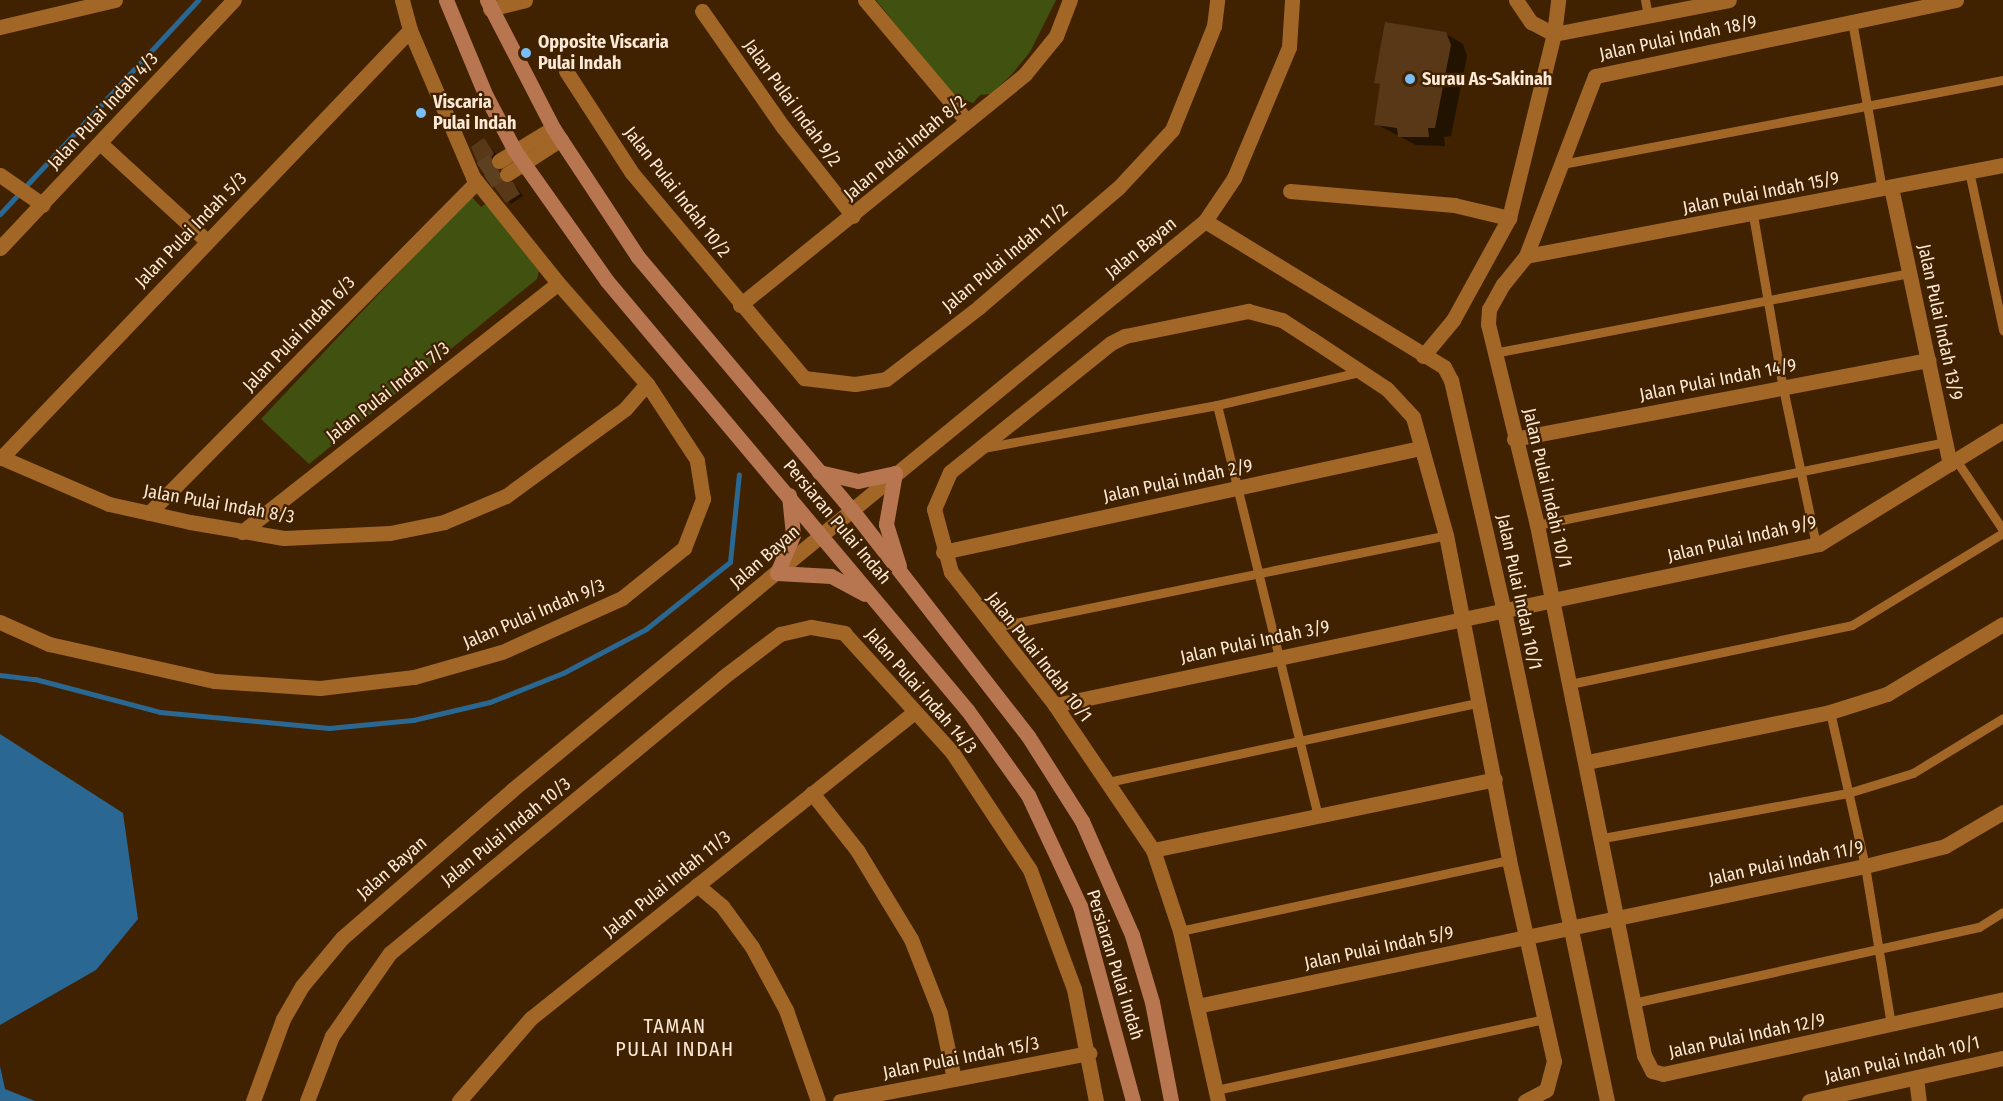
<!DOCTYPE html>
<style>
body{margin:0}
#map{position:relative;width:2003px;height:1101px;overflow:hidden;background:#402200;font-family:"Fira Sans Condensed",sans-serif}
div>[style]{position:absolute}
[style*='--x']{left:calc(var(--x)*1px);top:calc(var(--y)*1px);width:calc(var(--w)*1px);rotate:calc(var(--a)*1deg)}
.green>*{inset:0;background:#415210}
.water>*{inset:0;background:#2a6793}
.shadow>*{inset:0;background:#0007}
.stream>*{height:5px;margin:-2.5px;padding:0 2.5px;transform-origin:2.5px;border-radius:2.5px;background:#2a6793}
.building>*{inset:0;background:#583817}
.minor-tunnel>*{height:15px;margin-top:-7.5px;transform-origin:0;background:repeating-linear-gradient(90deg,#5c4020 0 15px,transparent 0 23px)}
.service>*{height:9px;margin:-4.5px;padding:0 4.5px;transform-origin:4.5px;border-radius:4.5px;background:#a26627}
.minor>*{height:15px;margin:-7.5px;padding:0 7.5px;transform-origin:7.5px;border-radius:7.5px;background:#a26627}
.tertiary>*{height:15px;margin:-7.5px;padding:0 7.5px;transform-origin:7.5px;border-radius:7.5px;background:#a26627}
.secondary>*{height:15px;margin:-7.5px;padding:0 7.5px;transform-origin:7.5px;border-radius:7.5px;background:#b7764f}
.dots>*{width:16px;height:16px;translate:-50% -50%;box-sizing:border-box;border:3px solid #402200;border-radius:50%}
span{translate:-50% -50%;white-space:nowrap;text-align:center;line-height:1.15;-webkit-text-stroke:4.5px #402200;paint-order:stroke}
.street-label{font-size:18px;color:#fce8d6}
.poi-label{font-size:18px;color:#fce8d6;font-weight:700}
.left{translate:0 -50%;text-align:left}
.neighbourhood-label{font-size:20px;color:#fce8d6;letter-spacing:1.5px}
</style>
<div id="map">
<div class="green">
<i style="clip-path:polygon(876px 0,1056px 0,1030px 52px,1012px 74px,991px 94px,980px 95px,973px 103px,953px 96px)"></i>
<i style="clip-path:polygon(471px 196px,481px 207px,487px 203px,539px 271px,537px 279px,309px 464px,261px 419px)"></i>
</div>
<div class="water">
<i style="clip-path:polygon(0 734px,123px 813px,138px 919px,96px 970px,0 1025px)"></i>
<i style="clip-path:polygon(0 1066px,5px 1089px,35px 1101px,0 1101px)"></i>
</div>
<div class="shadow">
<i style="clip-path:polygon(1446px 34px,1463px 44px,1467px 56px,1451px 136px,1444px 137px,1445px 146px,1416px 145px,1376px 124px,1381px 85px,1375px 82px)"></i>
<i style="clip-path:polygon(484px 140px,497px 155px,492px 165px,501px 174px,502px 181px,516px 186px,523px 196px,511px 204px,489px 178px)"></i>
</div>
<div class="stream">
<i style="--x:0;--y:214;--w:292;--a:-47.2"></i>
<i style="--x:0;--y:675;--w:35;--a:7"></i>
<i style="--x:35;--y:679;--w:129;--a:14.8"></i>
<i style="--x:160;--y:712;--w:170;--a:5.4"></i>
<i style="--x:329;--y:728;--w:84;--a:-5.4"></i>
<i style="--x:413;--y:720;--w:79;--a:-13.2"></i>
<i style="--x:490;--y:702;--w:79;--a:-21.7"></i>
<i style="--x:563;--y:673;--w:94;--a:-27.9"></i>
<i style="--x:646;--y:629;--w:107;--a:-38.6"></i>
<i style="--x:730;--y:562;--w:88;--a:-84.2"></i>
</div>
<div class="building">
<i style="clip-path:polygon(1385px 22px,1446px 32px,1451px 45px,1435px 128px,1428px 128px,1429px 137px,1398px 137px,1397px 128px,1374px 125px,1380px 84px,1374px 83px)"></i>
<i style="clip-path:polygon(484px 138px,494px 153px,489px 162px,498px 171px,499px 179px,513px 182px,520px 194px,506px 203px,479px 166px,471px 147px)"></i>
</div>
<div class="minor-tunnel">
<i style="--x:481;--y:169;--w:19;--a:-35"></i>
<i style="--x:488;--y:181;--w:20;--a:-33"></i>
</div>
<div class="service">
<i style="--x:1645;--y:0;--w:16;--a:79"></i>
<i style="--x:1852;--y:21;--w:171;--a:79.9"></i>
<i style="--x:1562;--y:164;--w:449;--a:-10.8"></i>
<i style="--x:1969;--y:171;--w:163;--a:77.9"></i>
<i style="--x:1753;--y:215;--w:176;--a:80.2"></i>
<i style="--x:1783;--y:388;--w:159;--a:78.1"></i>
<i style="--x:1494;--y:353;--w:424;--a:-10.9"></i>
<i style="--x:1217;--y:405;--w:423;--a:76.2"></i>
<i style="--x:983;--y:448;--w:238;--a:-10.4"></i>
<i style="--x:1217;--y:405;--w:147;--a:-13"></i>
<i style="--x:1956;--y:460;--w:84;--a:56.1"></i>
<i style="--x:1537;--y:525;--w:416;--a:-11.5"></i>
<i style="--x:995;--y:627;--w:460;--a:-11.5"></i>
<i style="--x:1570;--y:684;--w:288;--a:-11.8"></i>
<i style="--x:1852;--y:625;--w:177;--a:-31.4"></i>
<i style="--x:1830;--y:712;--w:158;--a:77.2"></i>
<i style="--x:1865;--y:866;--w:160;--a:80.7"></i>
<i style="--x:1108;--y:782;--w:381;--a:-12.1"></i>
<i style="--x:1603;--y:838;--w:249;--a:-10.4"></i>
<i style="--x:1848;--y:793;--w:68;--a:-17.1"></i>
<i style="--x:1913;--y:773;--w:105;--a:-31.4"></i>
<i style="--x:1180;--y:931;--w:337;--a:-12.2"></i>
<i style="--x:1633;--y:1003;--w:354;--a:-12.4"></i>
<i style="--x:1979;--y:927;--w:28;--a:-32"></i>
<i style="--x:1216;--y:1090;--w:337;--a:-12.2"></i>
</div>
<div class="minor">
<i style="--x:865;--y:0;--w:158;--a:49.9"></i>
<i style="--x:1516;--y:0;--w:27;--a:56"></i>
<i style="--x:1531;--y:22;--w:26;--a:28"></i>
<i style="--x:1956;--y:0;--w:369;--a:168.1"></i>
<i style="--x:1595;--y:76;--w:193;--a:111"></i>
<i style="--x:1526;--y:256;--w:36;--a:129"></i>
<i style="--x:1503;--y:284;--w:29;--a:119"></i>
<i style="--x:1489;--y:309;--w:15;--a:94"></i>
<i style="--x:1488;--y:324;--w:207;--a:76.3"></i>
<i style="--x:1537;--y:525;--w:541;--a:78.59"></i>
<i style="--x:1644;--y:1055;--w:18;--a:63"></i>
<i style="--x:1652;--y:1071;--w:11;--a:15"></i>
<i style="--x:1663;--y:1074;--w:348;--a:-12.4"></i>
<i style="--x:490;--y:9;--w:36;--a:-14"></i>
<i style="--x:702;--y:11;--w:141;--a:55.1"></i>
<i style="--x:783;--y:127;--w:113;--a:51.8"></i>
<i style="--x:0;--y:27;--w:118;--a:-13.2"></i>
<i style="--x:1554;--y:34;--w:178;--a:-11"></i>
<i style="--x:566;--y:71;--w:121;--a:57.1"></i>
<i style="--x:632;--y:173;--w:268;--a:50"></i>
<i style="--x:804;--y:378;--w:51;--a:6.7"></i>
<i style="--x:855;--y:384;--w:31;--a:-9"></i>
<i style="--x:886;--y:379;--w:118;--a:-37.7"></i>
<i style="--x:979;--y:307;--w:184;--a:-40.6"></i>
<i style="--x:1119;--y:187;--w:78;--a:-47.1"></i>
<i style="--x:1172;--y:130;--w:112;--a:-68"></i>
<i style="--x:1214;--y:26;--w:26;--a:-83"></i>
<i style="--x:100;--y:143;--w:145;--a:42.5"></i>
<i style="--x:499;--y:161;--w:63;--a:-31.4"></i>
<i style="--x:507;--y:174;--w:64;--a:-32.9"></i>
<i style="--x:0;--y:175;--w:52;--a:34.9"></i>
<i style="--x:1891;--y:187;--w:283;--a:78"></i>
<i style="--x:1290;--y:191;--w:165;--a:4.9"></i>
<i style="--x:1454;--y:205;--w:57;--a:13.3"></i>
<i style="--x:1205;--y:221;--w:280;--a:31.4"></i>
<i style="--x:1444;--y:367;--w:15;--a:62"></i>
<i style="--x:1451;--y:380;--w:237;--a:77.1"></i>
<i style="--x:1504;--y:611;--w:501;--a:78.13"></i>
<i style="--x:0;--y:248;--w:341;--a:-46.7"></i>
<i style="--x:1526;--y:256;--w:486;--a:-10.8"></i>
<i style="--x:740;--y:305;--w:367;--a:-39"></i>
<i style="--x:1025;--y:74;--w:49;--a:-50.8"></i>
<i style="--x:1056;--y:36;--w:39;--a:-69"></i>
<i style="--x:1423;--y:356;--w:47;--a:-50.2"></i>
<i style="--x:1453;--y:320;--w:116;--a:-61.2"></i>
<i style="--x:1509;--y:218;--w:189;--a:-76.3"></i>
<i style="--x:1554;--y:34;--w:34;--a:-83"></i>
<i style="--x:1514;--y:439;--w:422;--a:-10.8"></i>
<i style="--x:0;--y:457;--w:119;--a:23.3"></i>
<i style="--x:109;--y:504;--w:83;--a:12.5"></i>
<i style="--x:190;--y:522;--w:95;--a:9.7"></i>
<i style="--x:284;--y:538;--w:106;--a:-2.7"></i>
<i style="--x:390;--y:533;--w:55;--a:-11.5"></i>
<i style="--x:444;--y:522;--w:67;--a:-22.8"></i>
<i style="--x:506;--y:496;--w:147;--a:-36.2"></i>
<i style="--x:625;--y:409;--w:33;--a:-49"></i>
<i style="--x:1;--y:458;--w:592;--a:-46.3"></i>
<i style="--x:852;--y:510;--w:456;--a:-39.3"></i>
<i style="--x:1205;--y:221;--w:52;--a:-56"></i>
<i style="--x:1234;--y:178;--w:142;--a:-67.2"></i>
<i style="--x:1289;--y:47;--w:47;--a:-86.3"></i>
<i style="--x:149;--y:513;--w:466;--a:-45.3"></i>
<i style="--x:242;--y:532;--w:402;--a:-38.2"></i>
<i style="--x:943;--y:552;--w:489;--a:-12.3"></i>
<i style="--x:0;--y:622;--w:54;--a:24.2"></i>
<i style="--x:49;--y:644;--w:170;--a:12.6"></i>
<i style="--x:215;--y:681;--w:105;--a:3.8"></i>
<i style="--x:320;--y:688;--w:95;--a:-6.7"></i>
<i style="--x:414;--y:677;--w:91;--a:-15.9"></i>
<i style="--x:502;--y:652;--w:132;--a:-24.2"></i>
<i style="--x:622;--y:598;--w:80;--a:-38.9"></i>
<i style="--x:684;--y:548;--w:53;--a:-68.8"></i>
<i style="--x:703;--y:499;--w:39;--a:-99"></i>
<i style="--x:697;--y:460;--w:91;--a:-123.3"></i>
<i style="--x:647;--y:384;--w:135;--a:-131.4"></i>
<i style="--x:558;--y:283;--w:136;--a:-128.7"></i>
<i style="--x:473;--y:177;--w:160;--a:-113.2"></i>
<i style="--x:410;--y:30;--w:31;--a:-105"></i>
<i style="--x:1055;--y:705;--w:781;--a:-11.9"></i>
<i style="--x:1819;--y:544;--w:216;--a:-31.6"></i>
<i style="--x:1587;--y:762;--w:248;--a:-11.6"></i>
<i style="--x:1830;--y:712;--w:60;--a:-17.5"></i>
<i style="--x:1887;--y:694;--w:135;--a:-31.1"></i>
<i style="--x:812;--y:793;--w:73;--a:51.7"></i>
<i style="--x:857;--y:850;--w:104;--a:58.8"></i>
<i style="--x:911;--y:939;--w:79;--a:68.6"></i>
<i style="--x:940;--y:1013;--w:67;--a:78"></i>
<i style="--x:1153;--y:850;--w:349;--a:-11.7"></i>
<i style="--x:697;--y:885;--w:33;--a:40"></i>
<i style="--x:722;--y:906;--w:51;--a:53.8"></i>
<i style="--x:752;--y:947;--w:72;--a:61.6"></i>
<i style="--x:786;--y:1010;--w:96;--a:70.6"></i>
<i style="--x:1197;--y:1006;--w:683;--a:-11.84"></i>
<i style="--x:1865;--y:866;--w:82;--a:-14"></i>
<i style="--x:1945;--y:846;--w:67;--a:-30.4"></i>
<i style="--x:1916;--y:1078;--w:23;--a:83"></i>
<i style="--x:307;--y:1101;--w:70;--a:-69"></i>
<i style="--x:332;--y:1036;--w:101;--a:-55.1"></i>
<i style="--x:390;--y:953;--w:431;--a:-39.6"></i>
<i style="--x:722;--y:678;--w:73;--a:-37.2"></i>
<i style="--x:780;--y:634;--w:32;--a:-13"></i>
<i style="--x:811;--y:627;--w:34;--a:10"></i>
<i style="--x:844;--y:633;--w:161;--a:47.8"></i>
<i style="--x:952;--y:752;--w:141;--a:56.5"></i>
<i style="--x:1030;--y:870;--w:127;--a:69.7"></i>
<i style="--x:1074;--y:989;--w:114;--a:78.9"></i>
<i style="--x:459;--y:1101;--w:110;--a:-49.1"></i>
<i style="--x:531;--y:1018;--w:490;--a:-38.6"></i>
<i style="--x:840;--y:1101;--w:254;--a:-10.9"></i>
<i style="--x:1218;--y:1101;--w:174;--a:-102.6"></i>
<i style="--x:1180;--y:931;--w:85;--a:-108.4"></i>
<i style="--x:1153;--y:850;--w:175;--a:-124.1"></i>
<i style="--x:1055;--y:705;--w:169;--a:-128"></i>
<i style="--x:951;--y:572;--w:65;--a:-105.1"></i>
<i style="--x:934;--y:509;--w:40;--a:-66.6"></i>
<i style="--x:950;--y:472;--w:206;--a:-38.7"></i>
<i style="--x:1111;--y:343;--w:16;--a:-27"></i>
<i style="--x:1125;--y:336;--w:126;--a:-11.5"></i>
<i style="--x:1248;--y:311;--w:35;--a:15"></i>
<i style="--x:1282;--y:320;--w:33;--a:33"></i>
<i style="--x:1310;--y:338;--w:92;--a:33.5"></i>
<i style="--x:1387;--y:389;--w:38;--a:47"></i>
<i style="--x:1413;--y:417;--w:123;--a:74.4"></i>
<i style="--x:1446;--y:535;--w:331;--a:79"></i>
<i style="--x:1509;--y:860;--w:206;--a:77.4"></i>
<i style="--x:1554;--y:1061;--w:30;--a:105"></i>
<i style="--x:1546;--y:1090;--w:24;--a:152"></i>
<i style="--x:1809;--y:1101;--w:199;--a:-12.5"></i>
</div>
<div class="tertiary">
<i style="--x:253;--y:1101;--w:87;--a:-69.9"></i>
<i style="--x:283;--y:1019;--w:38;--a:-60"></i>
<i style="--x:302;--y:986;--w:62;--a:-50.2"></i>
<i style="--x:342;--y:938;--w:225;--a:-41"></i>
<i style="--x:512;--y:790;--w:440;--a:-39.5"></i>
</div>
<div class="secondary">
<i style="--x:446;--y:0;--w:104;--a:67.4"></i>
<i style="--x:486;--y:96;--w:62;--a:62.2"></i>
<i style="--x:515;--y:151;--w:159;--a:54.7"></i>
<i style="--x:607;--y:281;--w:561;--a:49.99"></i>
<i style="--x:968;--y:711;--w:103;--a:54.5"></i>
<i style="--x:1028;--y:795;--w:123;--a:64.9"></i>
<i style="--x:1080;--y:906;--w:202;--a:74.8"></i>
<i style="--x:487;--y:0;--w:144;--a:62.7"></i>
<i style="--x:553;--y:128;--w:154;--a:56.6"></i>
<i style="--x:638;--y:257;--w:331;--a:49.8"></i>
<i style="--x:852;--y:510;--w:286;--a:52.1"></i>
<i style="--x:1028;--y:736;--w:101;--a:57.6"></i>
<i style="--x:1082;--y:821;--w:124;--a:66.3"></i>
<i style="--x:1132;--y:935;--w:70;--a:73.4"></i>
<i style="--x:1152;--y:1002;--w:101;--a:79.1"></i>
<i style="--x:819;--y:472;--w:40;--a:13"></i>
<i style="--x:858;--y:481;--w:38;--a:-12"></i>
<i style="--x:895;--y:473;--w:52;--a:100"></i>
<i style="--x:886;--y:524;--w:44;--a:72.8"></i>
<i style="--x:789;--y:495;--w:40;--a:84.3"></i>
<i style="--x:793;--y:535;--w:41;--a:112.8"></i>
<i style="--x:777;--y:573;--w:54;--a:3.2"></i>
<i style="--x:831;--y:576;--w:38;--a:28"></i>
</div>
<div class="dots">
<i style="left:526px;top:53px;background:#78bff7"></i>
<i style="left:1410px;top:79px;background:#78bff7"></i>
<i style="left:421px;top:113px;background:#78bff7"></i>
</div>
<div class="street-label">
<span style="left:1678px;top:38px;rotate:-12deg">Jalan Pulai Indah 18/9</span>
<span style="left:792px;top:103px;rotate:54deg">Jalan Pulai Indah 9/2</span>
<span style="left:103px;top:111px;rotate:-47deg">Jalan Pulai Indah 4/3</span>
<span style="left:905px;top:148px;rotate:-40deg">Jalan Pulai Indah 8/2</span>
<span style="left:677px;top:192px;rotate:52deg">Jalan Pulai Indah 10/2</span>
<span style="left:1761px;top:193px;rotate:-11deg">Jalan Pulai Indah 15/9</span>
<span style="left:191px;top:230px;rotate:-46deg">Jalan Pulai Indah 5/3</span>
<span style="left:1141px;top:248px;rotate:-39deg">Jalan Bayan</span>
<span style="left:1005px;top:258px;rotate:-40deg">Jalan Pulai Indah 11/2</span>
<span style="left:1940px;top:322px;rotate:78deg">Jalan Pulai Indah 13/9</span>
<span style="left:299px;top:334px;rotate:-46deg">Jalan Pulai Indah 6/3</span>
<span style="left:1718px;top:380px;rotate:-11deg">Jalan Pulai Indah 14/9</span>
<span style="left:388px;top:392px;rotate:-38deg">Jalan Pulai Indah 7/3</span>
<span style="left:1178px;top:481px;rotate:-12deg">Jalan Pulai Indah 2/9</span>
<span style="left:1547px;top:488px;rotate:77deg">Jalan Pulai Indahi 10/1</span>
<span style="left:219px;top:504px;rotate:10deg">Jalan Pulai Indah 8/3</span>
<span style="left:837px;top:522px;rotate:50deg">Persiaran Pulai Indah</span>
<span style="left:1742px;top:539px;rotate:-13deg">Jalan Pulai Indah 9/9</span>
<span style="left:765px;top:557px;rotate:-41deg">Jalan Bayan</span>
<span style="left:1519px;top:592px;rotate:78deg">Jalan Pulai Indah 10/1</span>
<span style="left:534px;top:614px;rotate:-23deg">Jalan Pulai Indah 9/3</span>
<span style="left:1255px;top:642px;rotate:-12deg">Jalan Pulai Indah 3/9</span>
<span style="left:1039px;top:657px;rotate:52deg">Jalan Pulai Indah 10/1</span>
<span style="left:921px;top:691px;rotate:49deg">Jalan Pulai Indah 14/3</span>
<span style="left:506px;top:832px;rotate:-39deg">Jalan Pulai Indah 10/3</span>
<span style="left:1786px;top:863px;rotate:-12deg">Jalan Pulai Indah 11/9</span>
<span style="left:392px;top:868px;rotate:-41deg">Jalan Bayan</span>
<span style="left:667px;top:884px;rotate:-39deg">Jalan Pulai Indah 11/3</span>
<span style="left:1379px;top:948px;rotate:-12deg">Jalan Pulai Indah 5/9</span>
<span style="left:1115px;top:965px;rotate:73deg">Persiaran Pulai Indah</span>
<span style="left:1747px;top:1036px;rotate:-12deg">Jalan Pulai Indah 12/9</span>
<span style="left:961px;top:1058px;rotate:-11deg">Jalan Pulai Indah 15/3</span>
<span style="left:1902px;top:1060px;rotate:-13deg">Jalan Pulai Indah 10/1</span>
</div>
<div class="poi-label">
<span class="left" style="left:538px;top:53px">Opposite Viscaria<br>Pulai Indah</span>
<span class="left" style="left:1422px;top:79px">Surau As-Sakinah</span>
<span class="left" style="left:433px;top:113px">Viscaria<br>Pulai Indah</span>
</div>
<div class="neighbourhood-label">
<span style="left:675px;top:1038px">TAMAN<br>PULAI INDAH</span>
</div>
</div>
